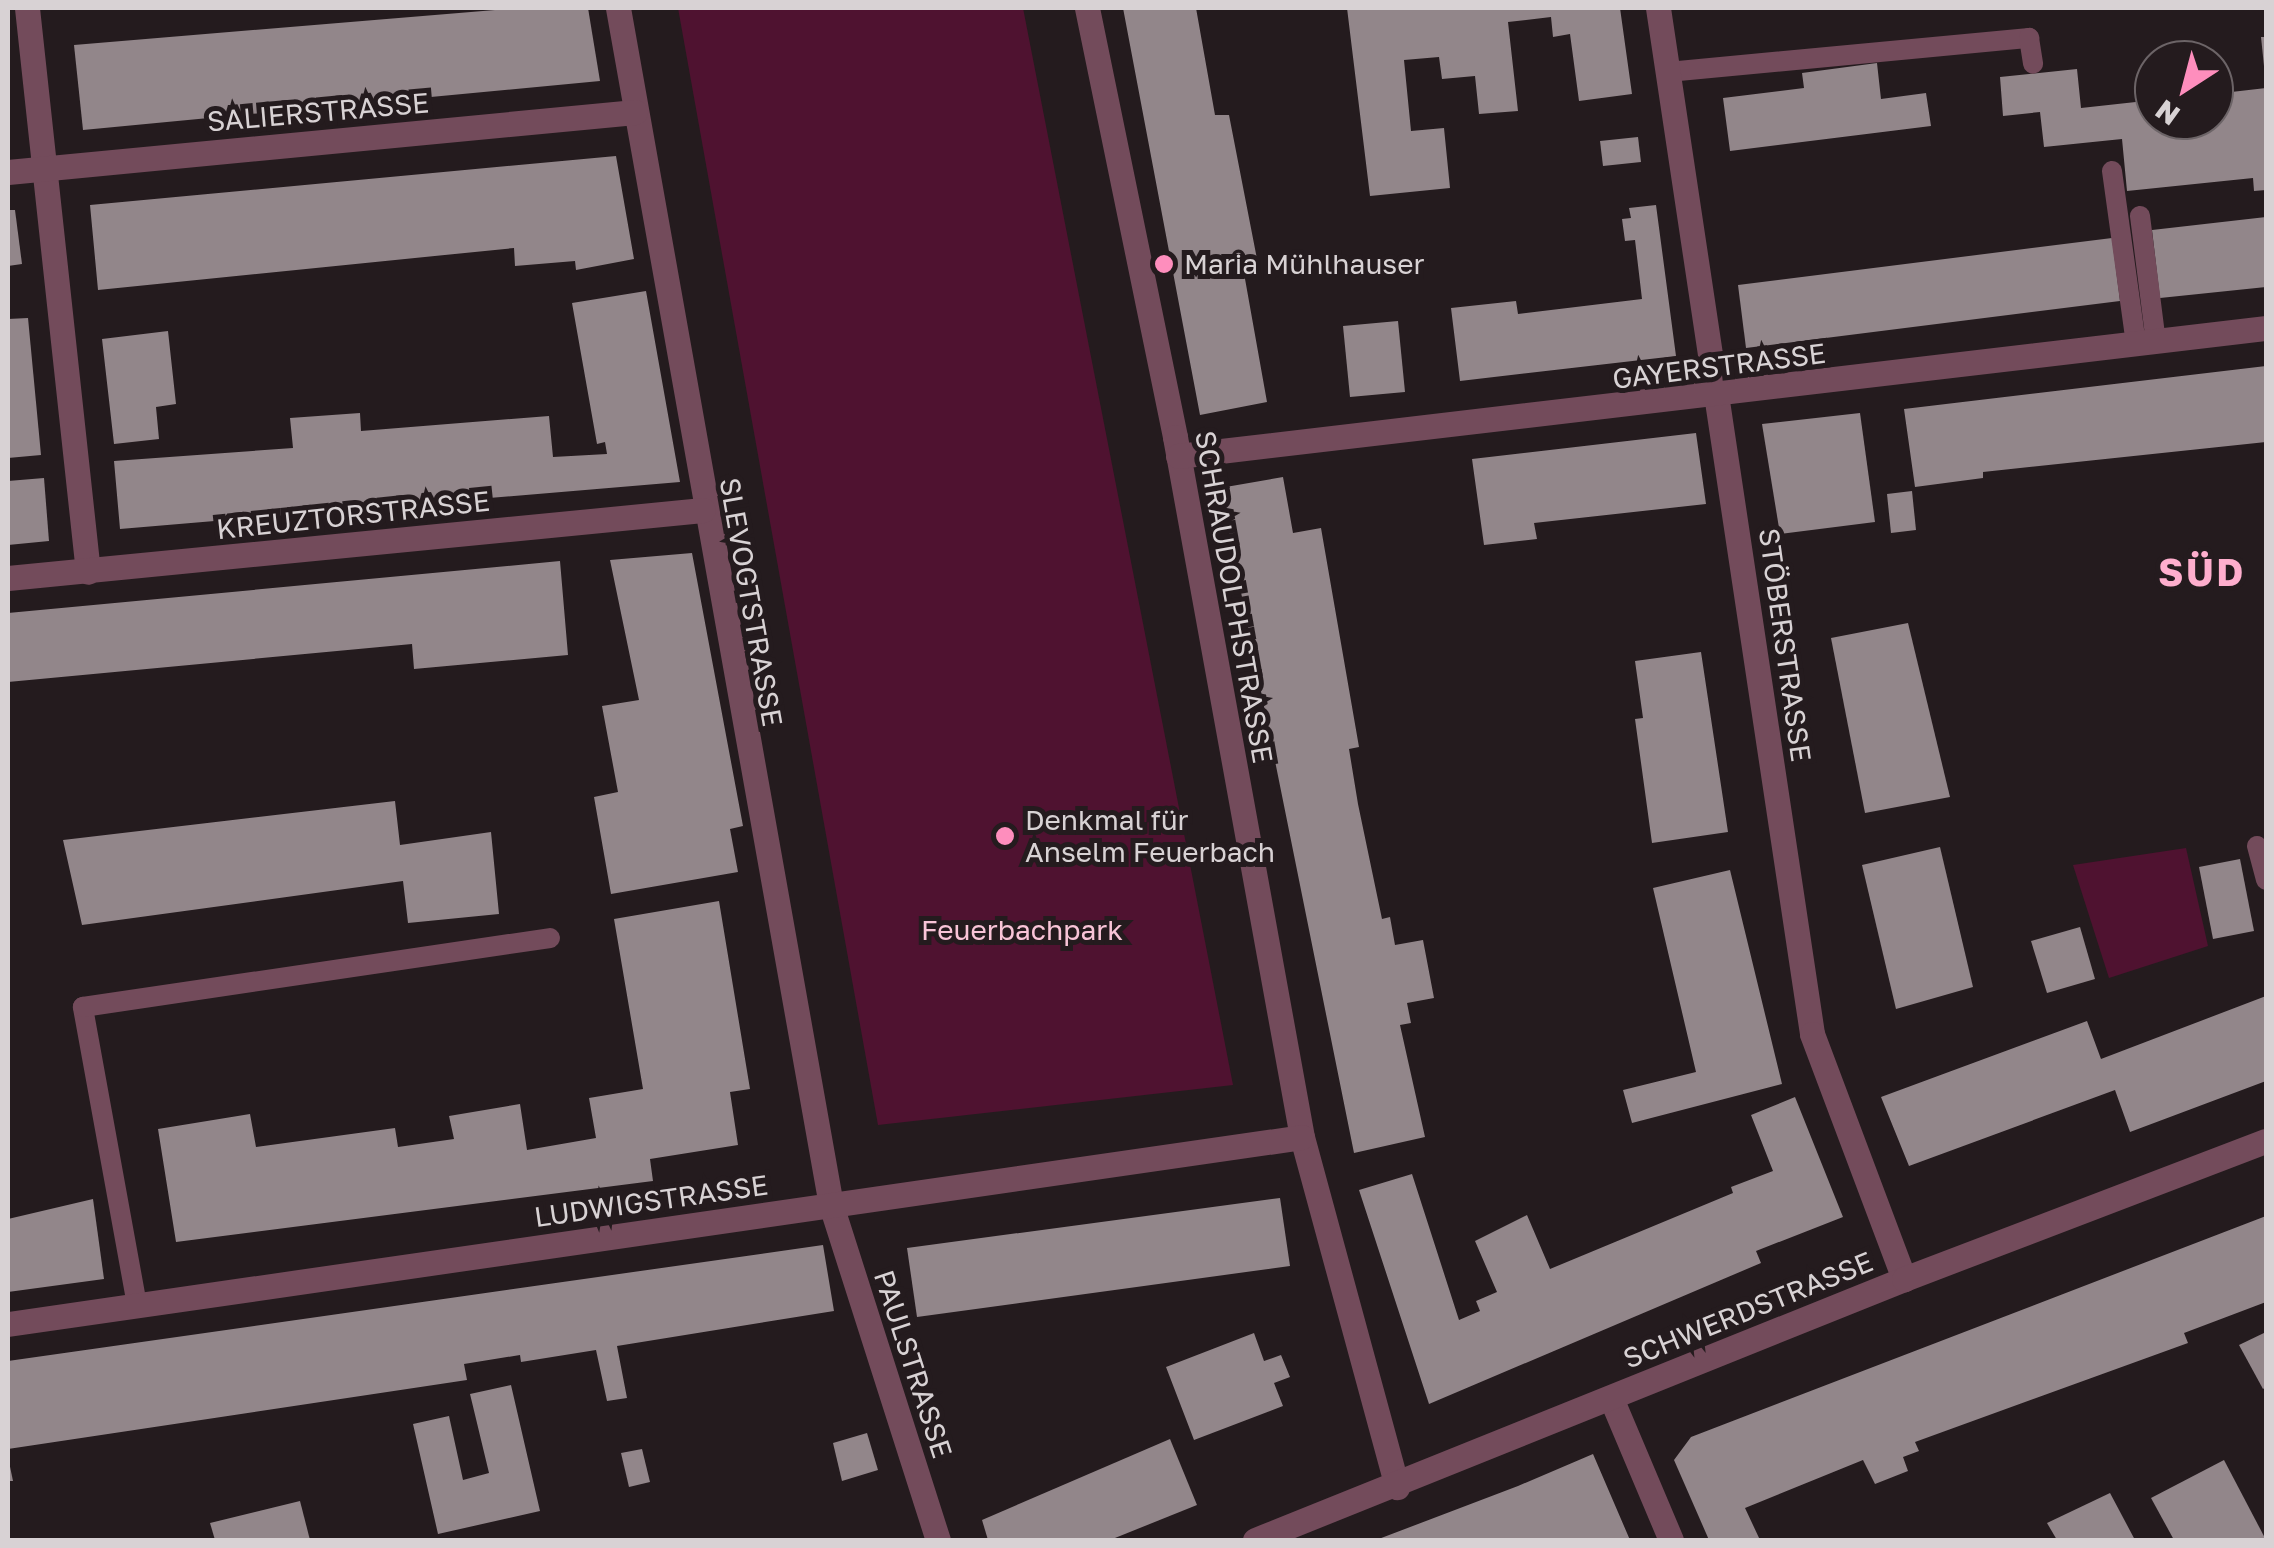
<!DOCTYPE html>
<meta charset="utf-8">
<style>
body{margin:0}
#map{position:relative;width:2274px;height:1548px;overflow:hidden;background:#241b1e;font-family:"Golos Text",sans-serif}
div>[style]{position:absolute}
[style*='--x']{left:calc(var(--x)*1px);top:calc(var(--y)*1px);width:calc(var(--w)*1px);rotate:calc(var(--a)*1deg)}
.green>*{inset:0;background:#4f1230}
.building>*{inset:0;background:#92868a}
.service>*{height:20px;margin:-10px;padding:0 10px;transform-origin:10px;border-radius:10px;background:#734b5b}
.minor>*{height:25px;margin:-12.5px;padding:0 12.5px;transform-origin:12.5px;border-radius:12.5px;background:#734b5b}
.tertiary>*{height:25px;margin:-12.5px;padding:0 12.5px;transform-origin:12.5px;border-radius:12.5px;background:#734b5b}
.dots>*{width:28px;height:28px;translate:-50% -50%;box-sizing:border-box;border:5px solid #241b1e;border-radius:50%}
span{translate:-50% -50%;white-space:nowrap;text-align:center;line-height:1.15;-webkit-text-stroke:10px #241b1e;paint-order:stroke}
.street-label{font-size:28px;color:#d8d2d4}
.poi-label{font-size:28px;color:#d8d2d4}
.left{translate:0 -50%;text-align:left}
.park-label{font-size:28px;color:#f8c4d7}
.district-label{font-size:38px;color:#feaecd;font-weight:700;letter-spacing:2.5px}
.frame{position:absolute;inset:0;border:10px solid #d8d2d4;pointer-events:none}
.north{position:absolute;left:2134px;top:40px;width:100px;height:100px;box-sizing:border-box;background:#241b1e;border:2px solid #6c6467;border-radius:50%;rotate:216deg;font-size:28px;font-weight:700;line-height:40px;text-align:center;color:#d8d2d4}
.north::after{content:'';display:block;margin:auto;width:35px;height:45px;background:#fe8ebd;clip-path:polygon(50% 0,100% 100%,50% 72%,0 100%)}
</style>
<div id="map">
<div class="green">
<i style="clip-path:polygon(678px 8px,1023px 8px,1233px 1085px,878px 1125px)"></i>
<i style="clip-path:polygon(2186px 848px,2208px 946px,2109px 978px,2073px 865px)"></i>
</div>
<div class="building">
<i style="clip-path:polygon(519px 8px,588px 8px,600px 81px,83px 130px,74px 45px)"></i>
<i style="clip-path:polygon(1123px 8px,1196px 8px,1215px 115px,1229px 115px,1257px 259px,1242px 262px,1267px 402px,1200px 415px)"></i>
<i style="clip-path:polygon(1347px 8px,1620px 8px,1632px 94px,1579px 101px,1570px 34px,1553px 37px,1551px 17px,1508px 22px,1518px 111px,1479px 114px,1475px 76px,1442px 79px,1439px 57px,1404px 60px,1411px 131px,1444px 128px,1450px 188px,1370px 196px)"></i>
<i style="clip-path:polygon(2261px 37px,2266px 37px,2266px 66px,2264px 66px)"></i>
<i style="clip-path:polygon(1877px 63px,1881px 99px,1926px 93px,1931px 126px,1730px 151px,1723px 98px,1804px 88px,1802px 73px)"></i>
<i style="clip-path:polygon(2077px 69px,2081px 108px,2154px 100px,2154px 120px,2214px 120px,2214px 94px,2266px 88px,2266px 190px,2254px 191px,2253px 178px,2127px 191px,2122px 139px,2044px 147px,2040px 112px,2003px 116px,2000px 77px)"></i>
<i style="clip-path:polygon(1638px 137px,1641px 162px,1603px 166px,1600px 141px)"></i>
<i style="clip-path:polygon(616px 156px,634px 259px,576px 270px,575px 261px,515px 266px,514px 248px,98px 290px,90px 205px)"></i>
<i style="clip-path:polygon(1656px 205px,1676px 356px,1460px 381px,1451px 308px,1516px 301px,1518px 314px,1642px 299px,1635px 240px,1625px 241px,1622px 219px,1631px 218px,1629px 208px)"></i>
<i style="clip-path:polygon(8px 210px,15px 210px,22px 264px,8px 266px)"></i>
<i style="clip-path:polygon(2266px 217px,2266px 287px,2160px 298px,2152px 230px)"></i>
<i style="clip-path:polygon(2112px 238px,2120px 301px,1746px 348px,1738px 285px)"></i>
<i style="clip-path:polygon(646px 291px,680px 482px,120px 529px,114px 461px,293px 448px,290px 418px,360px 413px,361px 431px,549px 416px,553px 457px,607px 454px,605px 442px,597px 444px,572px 303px)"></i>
<i style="clip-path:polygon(28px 318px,41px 455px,8px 458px,8px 319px)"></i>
<i style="clip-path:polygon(1398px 321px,1405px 392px,1350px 397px,1343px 326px)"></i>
<i style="clip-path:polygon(168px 331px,176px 404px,156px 407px,159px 439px,114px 444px,102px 339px)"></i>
<i style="clip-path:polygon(2266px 366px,2266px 442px,1983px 472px,1983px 478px,1915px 487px,1904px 409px)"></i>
<i style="clip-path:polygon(1860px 413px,1875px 522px,1780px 534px,1762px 424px)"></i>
<i style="clip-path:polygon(1696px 433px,1706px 504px,1534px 523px,1537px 539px,1484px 545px,1472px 459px)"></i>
<i style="clip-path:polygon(1283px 477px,1293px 533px,1321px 528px,1359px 747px,1349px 749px,1358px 804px,1382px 919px,1390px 917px,1395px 945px,1423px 940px,1434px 998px,1407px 1003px,1411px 1023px,1400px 1025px,1425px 1137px,1354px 1153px,1220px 488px)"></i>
<i style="clip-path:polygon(44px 478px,49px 541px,8px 545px,8px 481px)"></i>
<i style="clip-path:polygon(1912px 491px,1916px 530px,1891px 533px,1887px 494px)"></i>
<i style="clip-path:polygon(692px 553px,743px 826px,730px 829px,738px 872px,611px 894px,594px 797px,618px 792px,602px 706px,639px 700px,610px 560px)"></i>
<i style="clip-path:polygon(560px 561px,568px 655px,414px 669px,412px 644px,8px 682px,8px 613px)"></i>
<i style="clip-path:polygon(1908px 623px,1950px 797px,1865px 813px,1831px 638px)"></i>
<i style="clip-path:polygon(1701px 652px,1728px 832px,1652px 843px,1635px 719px,1643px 718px,1635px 661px)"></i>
<i style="clip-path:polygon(395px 801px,400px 845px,491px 832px,499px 914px,408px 923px,403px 881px,82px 925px,63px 840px)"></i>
<i style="clip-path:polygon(1940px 847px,1973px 987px,1896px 1009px,1862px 865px)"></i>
<i style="clip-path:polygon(2240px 859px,2254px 931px,2213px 939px,2199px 867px)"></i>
<i style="clip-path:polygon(1730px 870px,1782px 1084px,1632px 1123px,1623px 1090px,1696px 1072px,1653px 888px)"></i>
<i style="clip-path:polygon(719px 901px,750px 1089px,730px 1092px,738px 1145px,650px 1159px,653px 1181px,176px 1242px,158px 1129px,250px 1114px,256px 1147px,395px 1128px,398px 1147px,454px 1139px,449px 1116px,520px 1104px,527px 1150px,596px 1138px,589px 1098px,643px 1089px,614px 919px)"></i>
<i style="clip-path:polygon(2080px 927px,2095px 979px,2047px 993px,2031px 941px)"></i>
<i style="clip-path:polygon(2266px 996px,2266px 1081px,2130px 1132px,2115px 1090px,1909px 1166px,1881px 1097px,2087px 1021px,2101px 1059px)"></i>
<i style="clip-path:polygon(1795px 1097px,1843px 1217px,1756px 1251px,1761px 1263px,1429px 1404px,1359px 1190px,1412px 1174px,1459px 1320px,1480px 1311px,1476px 1301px,1497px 1292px,1475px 1241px,1527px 1215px,1550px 1269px,1733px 1193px,1731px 1187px,1773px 1171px,1751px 1115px)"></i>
<i style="clip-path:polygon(1280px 1198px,1290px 1266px,917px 1317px,907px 1248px)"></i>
<i style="clip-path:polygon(93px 1199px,104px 1279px,8px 1292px,8px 1219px)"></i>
<i style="clip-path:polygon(2266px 1216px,2266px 1302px,2184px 1333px,2188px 1343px,1915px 1442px,1919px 1451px,1903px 1457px,1908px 1471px,1875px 1484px,1863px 1460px,1745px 1508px,1760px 1540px,1709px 1540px,1674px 1460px,1691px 1437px)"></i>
<i style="clip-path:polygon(823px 1245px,834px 1311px,617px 1346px,627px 1398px,607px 1401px,596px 1350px,521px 1362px,520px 1355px,464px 1364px,467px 1380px,8px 1449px,8px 1361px)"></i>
<i style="clip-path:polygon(2266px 1332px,2266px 1387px,2263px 1389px,2239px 1345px)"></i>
<i style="clip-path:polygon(1254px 1333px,1264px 1361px,1281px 1355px,1290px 1377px,1274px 1383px,1283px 1406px,1194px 1440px,1166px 1367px)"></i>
<i style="clip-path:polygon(511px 1385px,540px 1511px,438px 1534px,413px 1424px,449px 1416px,463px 1480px,489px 1473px,470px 1394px)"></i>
<i style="clip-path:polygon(867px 1433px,878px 1470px,842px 1481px,833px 1443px)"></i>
<i style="clip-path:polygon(1170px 1439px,1197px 1505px,1110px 1540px,988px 1540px,982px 1520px)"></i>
<i style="clip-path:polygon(642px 1449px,650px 1482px,629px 1487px,621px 1453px)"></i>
<i style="clip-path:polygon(1593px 1454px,1630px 1540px,1376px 1540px,1518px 1486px)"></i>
<i style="clip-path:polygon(8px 1457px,13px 1481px,8px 1481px)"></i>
<i style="clip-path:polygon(2224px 1460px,2266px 1540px,2174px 1540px,2151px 1498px)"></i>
<i style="clip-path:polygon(2110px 1493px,2135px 1540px,2057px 1540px,2047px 1523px)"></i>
<i style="clip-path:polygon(300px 1501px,310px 1540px,215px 1540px,210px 1523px)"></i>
</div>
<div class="service">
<i style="--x:1668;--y:72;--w:363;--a:-5.4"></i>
<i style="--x:2029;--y:38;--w:26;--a:81"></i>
<i style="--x:2112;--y:171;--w:174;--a:82.1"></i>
<i style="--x:2140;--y:216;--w:127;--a:82.8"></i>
<i style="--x:2257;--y:846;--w:35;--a:75"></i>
<i style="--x:137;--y:1305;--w:303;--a:-100.3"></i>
<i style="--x:83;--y:1007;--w:472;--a:-8.4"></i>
</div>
<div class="minor">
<i style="--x:27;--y:8;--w:567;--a:83.83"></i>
<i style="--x:618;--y:8;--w:1216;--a:79.91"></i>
<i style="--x:831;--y:1205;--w:352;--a:72.3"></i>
<i style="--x:1087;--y:8;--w:438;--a:78.4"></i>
<i style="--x:1175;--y:437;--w:711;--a:79.72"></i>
<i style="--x:1302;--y:1137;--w:363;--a:74.8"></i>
<i style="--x:1658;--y:8;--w:1037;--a:81.46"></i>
<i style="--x:1812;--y:1034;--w:262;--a:69.4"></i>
<i style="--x:8;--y:172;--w:630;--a:-5.47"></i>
<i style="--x:1178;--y:456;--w:1096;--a:-6.71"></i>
<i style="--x:8;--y:578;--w:698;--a:-5.59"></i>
<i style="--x:8;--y:1324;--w:1307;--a:-8.22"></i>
<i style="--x:1611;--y:1398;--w:154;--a:67.1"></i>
</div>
<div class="tertiary">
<i style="--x:1255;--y:1540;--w:700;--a:-21.91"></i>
<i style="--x:1904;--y:1279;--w:387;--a:-20.9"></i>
</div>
<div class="dots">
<i style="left:1164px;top:264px;background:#fe8ebd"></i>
<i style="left:1005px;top:836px;background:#fe8ebd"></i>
</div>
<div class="street-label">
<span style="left:318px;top:112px;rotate:-5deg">SALIERSTRASSE</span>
<span style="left:1719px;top:366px;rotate:-7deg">GAYERSTRASSE</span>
<span style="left:353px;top:515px;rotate:-6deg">KREUZTORSTRASSE</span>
<span style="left:1234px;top:597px;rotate:80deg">SCHRAUDOLPHSTRASSE</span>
<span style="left:751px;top:602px;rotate:80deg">SLEVOGTSTRASSE</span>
<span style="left:1785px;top:645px;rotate:82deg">STÖBERSTRASSE</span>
<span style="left:651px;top:1201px;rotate:-8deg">LUDWIGSTRASSE</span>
<span style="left:1748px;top:1310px;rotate:-22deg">SCHWERDSTRASSE</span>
<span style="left:913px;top:1364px;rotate:72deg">PAULSTRASSE</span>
</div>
<div class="poi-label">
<span class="left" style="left:1184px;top:264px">Maria Mühlhauser</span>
<span class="left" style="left:1025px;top:836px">Denkmal für<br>Anselm Feuerbach</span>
</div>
<div class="park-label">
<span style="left:1022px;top:930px">Feuerbachpark</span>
</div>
<div class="district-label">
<span style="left:2202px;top:572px">SÜD</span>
</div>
<div class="frame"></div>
<div class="north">N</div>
</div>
